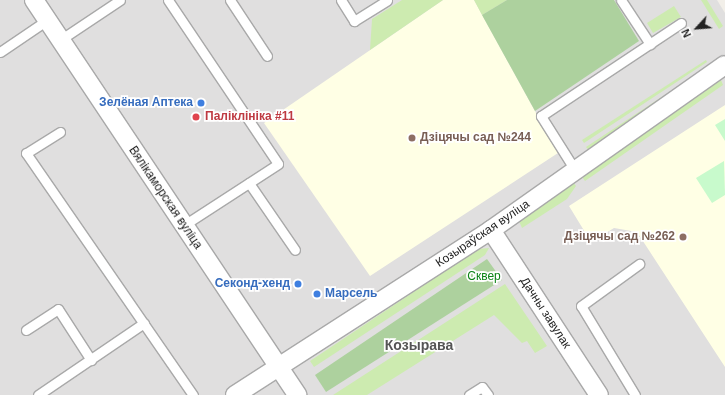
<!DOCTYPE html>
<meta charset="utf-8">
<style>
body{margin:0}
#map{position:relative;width:725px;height:395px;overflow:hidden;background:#f2efe9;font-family:Helvetica,sans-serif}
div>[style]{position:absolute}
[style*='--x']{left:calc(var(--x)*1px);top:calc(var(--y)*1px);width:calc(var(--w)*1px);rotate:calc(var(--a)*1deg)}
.residential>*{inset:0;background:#e0dfdf}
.education>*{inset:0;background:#ffffe5}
.grass>*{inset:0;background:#cdebb0}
.forest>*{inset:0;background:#add19e}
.park>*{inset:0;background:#c8facc}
.roads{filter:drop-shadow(1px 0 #a9a9a9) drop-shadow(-1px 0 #a9a9a9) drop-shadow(0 1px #a9a9a9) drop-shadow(0 -1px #a9a9a9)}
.service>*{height:9px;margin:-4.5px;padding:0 4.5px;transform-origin:4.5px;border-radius:4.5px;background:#fff}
.minor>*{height:18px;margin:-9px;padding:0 9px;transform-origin:9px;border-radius:9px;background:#fff}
.dots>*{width:11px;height:11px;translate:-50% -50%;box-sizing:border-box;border:2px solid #fff;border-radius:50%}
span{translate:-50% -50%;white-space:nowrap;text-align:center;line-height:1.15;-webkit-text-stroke:3.5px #fff;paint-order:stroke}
.shop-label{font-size:12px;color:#366cbe;font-weight:700}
.right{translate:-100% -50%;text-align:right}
.left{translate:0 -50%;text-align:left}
.health-label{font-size:12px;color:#be3a42;font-weight:700}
.education-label{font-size:12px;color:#785e54;font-weight:700}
.street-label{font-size:12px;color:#222}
.park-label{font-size:12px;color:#0c8416}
.quarter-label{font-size:14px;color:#555;font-weight:700}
.north{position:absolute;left:677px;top:8px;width:40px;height:40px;-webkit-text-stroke:3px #fff;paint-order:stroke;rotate:244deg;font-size:11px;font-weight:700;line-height:16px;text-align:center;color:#222}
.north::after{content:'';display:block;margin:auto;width:14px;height:18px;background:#222;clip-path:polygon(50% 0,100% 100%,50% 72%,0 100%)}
</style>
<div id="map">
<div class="residential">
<i style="clip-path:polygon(0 0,717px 0,725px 13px,725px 395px,0 395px)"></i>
</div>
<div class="education">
<i style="clip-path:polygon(443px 0,474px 0,558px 153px,370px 276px,264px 123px)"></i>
<i style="clip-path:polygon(725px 105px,725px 367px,637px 232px,614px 228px,591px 242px,569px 206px)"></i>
</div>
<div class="grass">
<i style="clip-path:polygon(402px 0,443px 0,370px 50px,372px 19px)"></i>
<i style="clip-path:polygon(474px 0,507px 0,482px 15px)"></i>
<i style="clip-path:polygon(701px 0,707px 0,723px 26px,719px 29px)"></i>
<i style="clip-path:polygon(674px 6px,681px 17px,653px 33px,647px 23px)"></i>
<i style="clip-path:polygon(706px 60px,707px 62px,584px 143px,582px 140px)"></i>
<i style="clip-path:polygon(710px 65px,591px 153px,586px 147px)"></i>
<i style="clip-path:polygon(721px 80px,723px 85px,585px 181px,582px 177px)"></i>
<i style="clip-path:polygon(573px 182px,576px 186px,567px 199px,522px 228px,518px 219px)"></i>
<i style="clip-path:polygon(489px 248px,485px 255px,314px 367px,310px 361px,478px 249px)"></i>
<i style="clip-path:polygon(505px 284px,547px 346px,535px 353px,527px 341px,522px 343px,494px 315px,367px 395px,333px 395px)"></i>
</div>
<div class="forest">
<i style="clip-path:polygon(507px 0,614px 0,639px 41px,535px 111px,482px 15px)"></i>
<i style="clip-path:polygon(487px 259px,502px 280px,326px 392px,315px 375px)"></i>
</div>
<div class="park">
<i style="clip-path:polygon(725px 119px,725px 141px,715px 125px)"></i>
<i style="clip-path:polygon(724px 161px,725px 195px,712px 203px,696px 178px)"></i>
</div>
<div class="roads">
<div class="service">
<i style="--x:168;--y:0;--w:197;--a:56.1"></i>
<i style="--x:278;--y:164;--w:112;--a:147"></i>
<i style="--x:230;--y:0;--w:67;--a:56.5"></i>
<i style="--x:341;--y:0;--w:25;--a:58"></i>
<i style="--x:354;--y:21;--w:39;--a:-32"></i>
<i style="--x:621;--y:0;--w:53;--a:56.6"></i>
<i style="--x:60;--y:40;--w:72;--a:-33.7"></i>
<i style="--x:0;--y:52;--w:57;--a:-34.2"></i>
<i style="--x:60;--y:132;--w:40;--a:148"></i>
<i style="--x:26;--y:153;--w:294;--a:55.4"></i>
<i style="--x:575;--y:170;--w:64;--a:-122.2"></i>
<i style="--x:541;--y:116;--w:168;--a:-33.6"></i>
<i style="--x:249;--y:183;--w:81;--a:55.5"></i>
<i style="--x:26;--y:330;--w:38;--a:-33"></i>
<i style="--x:58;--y:309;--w:61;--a:57.1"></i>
<i style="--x:38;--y:395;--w:128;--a:-34.2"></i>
<i style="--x:469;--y:395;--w:15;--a:-32"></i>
<i style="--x:482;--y:387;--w:10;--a:53"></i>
<i style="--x:635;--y:395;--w:104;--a:-121.2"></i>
<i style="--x:581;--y:306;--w:72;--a:-35.9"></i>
</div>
<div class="minor">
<i style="--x:34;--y:0;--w:475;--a:56.3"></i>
<i style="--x:491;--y:230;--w:197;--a:56.8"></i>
<i style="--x:235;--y:395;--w:305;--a:-32.8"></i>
<i style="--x:491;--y:230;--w:286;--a:-35.2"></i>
</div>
</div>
<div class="dots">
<i style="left:201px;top:103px;background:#3f7fe0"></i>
<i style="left:196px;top:117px;background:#e0444e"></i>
<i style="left:412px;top:138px;background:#8d6e63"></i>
<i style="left:683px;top:237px;background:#8d6e63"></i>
<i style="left:298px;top:284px;background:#3f7fe0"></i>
<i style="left:317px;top:294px;background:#3f7fe0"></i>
</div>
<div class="shop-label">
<span class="right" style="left:193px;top:103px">Зелёная Аптека</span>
<span class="right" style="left:290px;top:284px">Секонд-хенд</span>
<span class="left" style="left:325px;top:294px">Марсель</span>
</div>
<div class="health-label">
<span class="left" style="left:205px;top:117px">Паліклініка #11</span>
</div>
<div class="education-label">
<span class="left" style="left:420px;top:138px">Дзіцячы сад №244</span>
<span class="right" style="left:675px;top:237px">Дзіцячы сад №262</span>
</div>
<div class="street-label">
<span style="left:165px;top:198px;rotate:56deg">Вялікаморская вуліца</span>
<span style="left:483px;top:234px;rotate:-34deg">Козыраўская вуліца</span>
<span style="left:545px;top:313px;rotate:57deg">Дачны завулак</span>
</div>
<div class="park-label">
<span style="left:484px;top:277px">Сквер</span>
</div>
<div class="quarter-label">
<span style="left:419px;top:345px">Козырава</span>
</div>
<div class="north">N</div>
</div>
